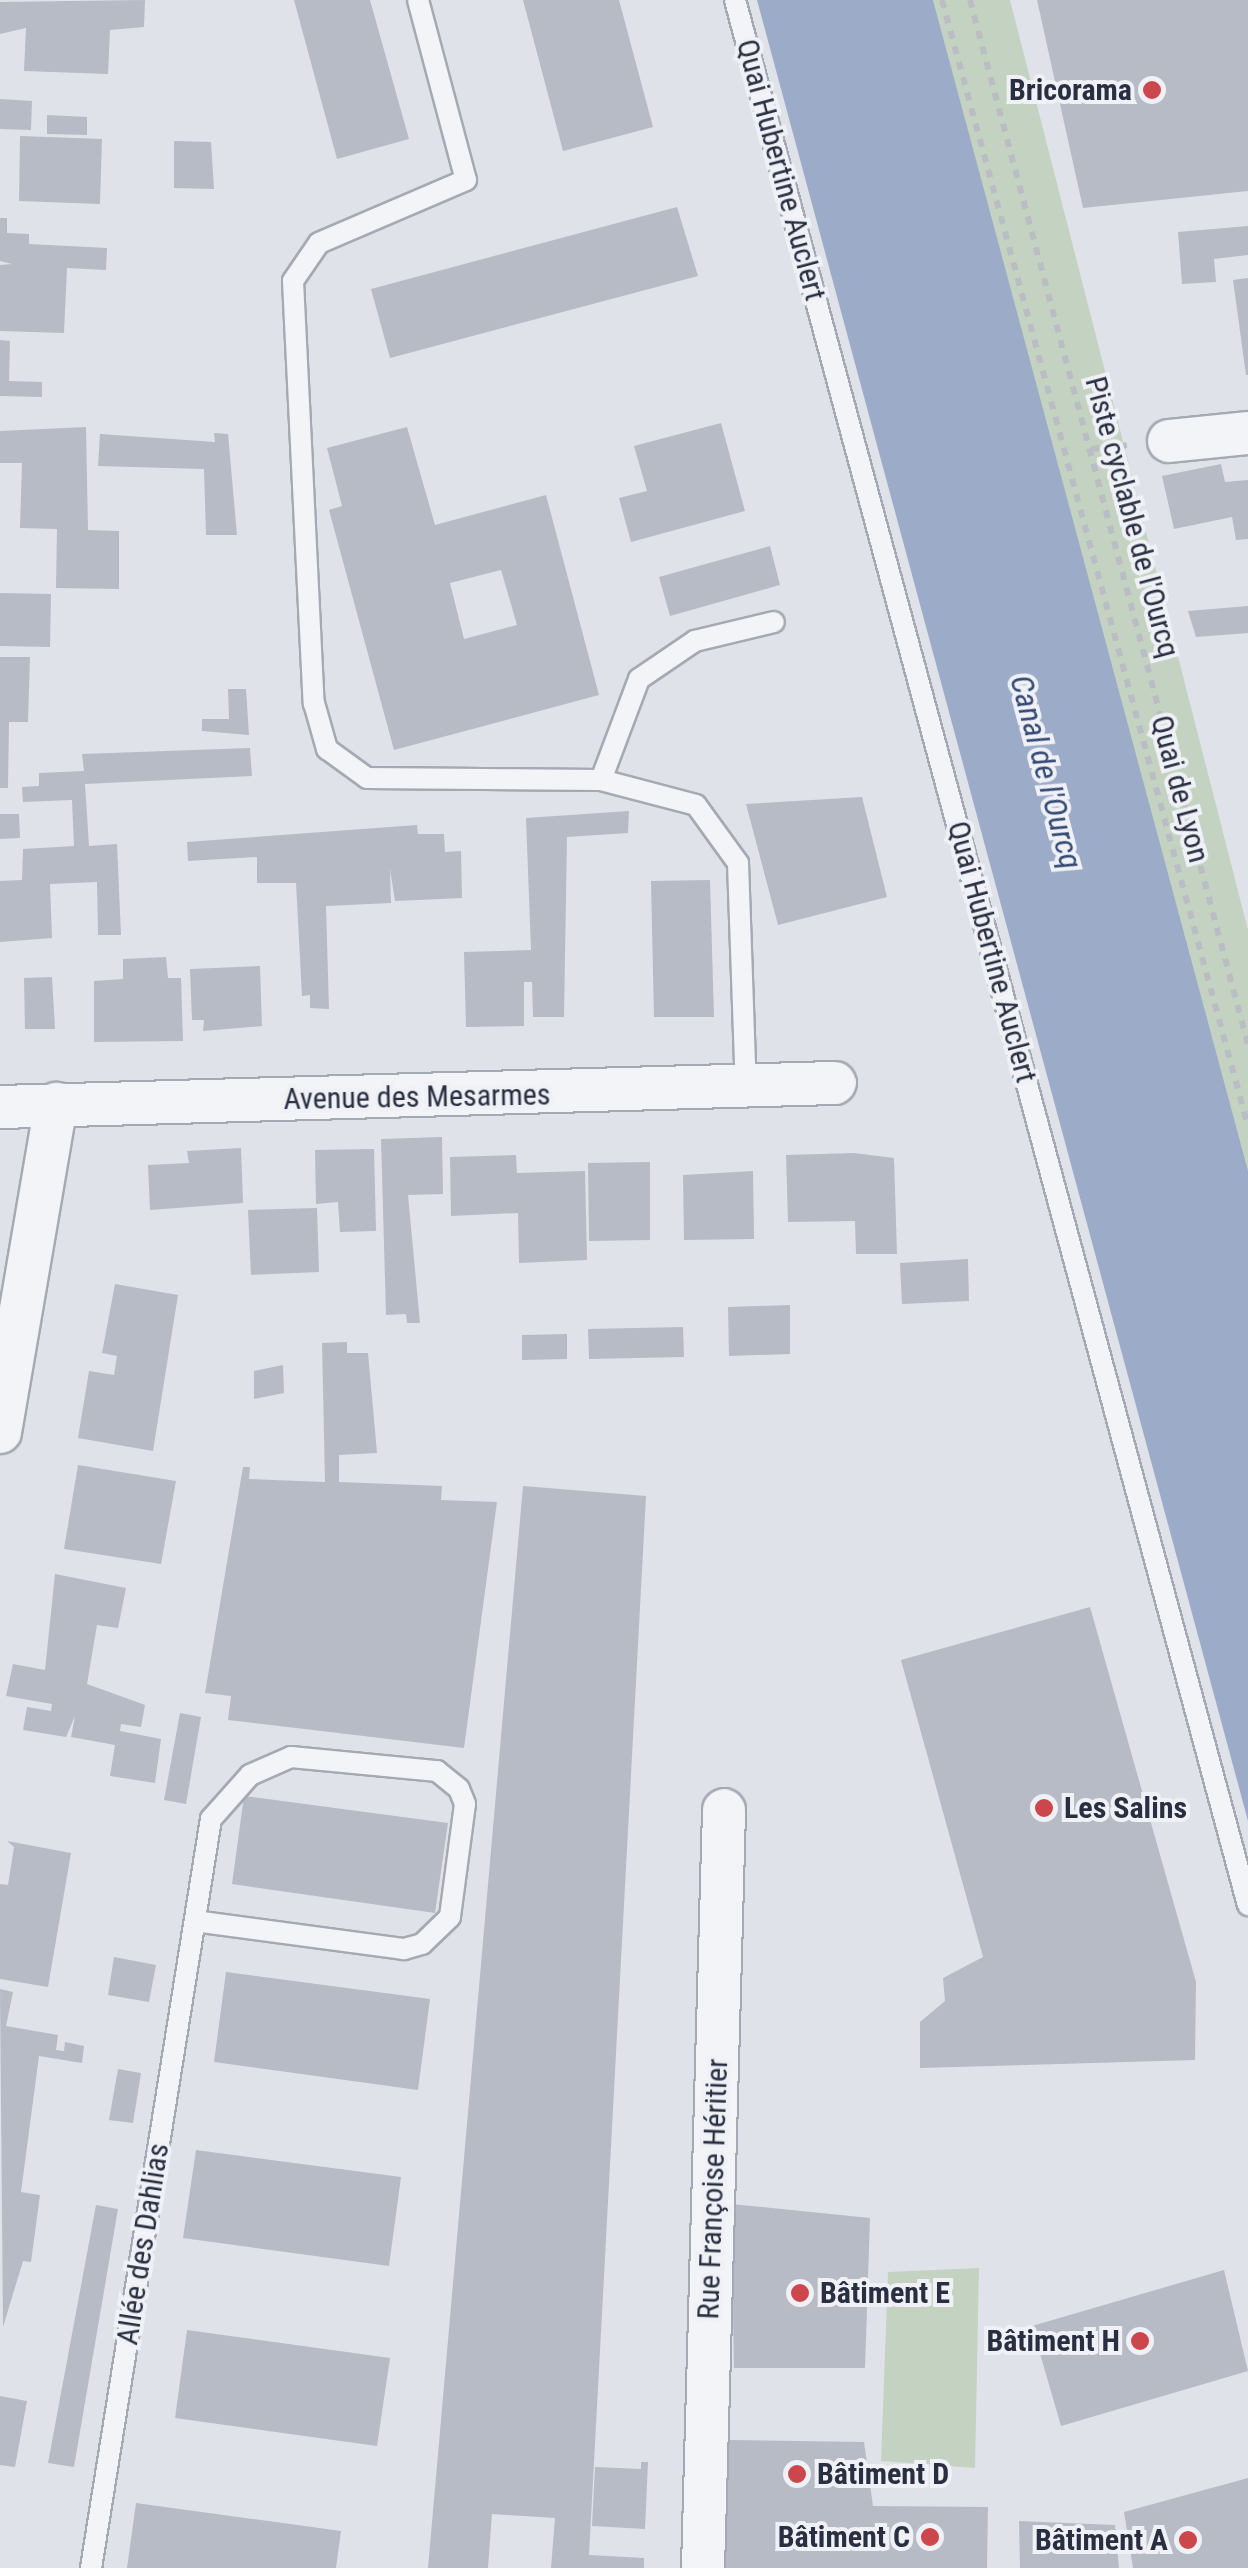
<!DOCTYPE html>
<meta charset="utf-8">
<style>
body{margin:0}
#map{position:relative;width:1248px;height:2568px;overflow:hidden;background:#e0e2e9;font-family:"Roboto Condensed",sans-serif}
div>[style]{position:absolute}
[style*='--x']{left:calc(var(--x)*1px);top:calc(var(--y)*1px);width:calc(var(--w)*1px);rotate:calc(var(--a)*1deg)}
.green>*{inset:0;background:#c4d2c1}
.water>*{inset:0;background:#9cacc8}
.building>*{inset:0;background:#b7bbc5}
.path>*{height:6px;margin-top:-3px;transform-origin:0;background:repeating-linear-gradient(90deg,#babdc4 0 8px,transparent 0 16px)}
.roads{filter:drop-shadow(2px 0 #a5a9b3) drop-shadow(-2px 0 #a5a9b3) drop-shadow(0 2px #a5a9b3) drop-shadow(0 -2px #a5a9b3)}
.service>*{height:20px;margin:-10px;padding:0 10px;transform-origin:10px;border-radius:10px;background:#f3f4f7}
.minor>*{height:42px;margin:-21px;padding:0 21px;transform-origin:21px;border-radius:21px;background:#f3f4f7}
.dots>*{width:28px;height:28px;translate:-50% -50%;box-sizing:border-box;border:5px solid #eff1f6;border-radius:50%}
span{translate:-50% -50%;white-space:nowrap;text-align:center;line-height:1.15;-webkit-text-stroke:8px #eff1f6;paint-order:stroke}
.poi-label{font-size:30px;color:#292f40;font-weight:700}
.right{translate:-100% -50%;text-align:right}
.left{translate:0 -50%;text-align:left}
.street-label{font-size:30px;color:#292f40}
.water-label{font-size:32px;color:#344973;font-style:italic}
</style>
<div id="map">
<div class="green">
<i style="clip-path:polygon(933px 0,1010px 0,1248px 930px,1248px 1179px)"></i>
<i style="clip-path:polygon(979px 2268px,975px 2468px,881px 2461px,888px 2272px)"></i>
</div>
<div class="water">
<i style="clip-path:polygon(757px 0,933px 0,1248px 1171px,1248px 1821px)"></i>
</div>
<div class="building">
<i style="clip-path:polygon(145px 0,144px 27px,110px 30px,108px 74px,24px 71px,26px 28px,0 34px,0 2px)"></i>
<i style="clip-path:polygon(294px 0,370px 0,409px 139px,337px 159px)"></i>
<i style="clip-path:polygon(523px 0,619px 0,653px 127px,563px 151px)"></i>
<i style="clip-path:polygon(1037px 0,1248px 0,1248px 191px,1083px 208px)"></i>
<i style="clip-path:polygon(0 99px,32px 101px,31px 130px,0 129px)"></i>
<i style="clip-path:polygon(47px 115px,87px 117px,87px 135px,47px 134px)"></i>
<i style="clip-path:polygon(20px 136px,102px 139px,100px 204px,19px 201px)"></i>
<i style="clip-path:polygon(174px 141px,211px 142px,214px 189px,174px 188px)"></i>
<i style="clip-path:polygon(677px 207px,698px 276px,390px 358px,371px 289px)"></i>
<i style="clip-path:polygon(0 218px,7px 218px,7px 233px,29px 234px,29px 244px,107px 248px,106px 270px,67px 268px,64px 333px,0 331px,0 265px,12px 264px,0 261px)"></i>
<i style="clip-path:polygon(1248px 226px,1248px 255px,1214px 259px,1216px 282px,1182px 284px,1178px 232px)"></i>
<i style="clip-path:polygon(1248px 278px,1248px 375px,1246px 375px,1233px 280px)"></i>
<i style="clip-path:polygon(0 340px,10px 341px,9px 381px,42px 382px,42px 397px,0 396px)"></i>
<i style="clip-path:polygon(721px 423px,745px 511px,631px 542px,619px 498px,647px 491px,634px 446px)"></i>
<i style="clip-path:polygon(86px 427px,88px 530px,119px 531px,119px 589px,56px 588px,57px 529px,20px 528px,22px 463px,0 463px,0 431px)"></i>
<i style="clip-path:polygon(evenodd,407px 427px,435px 525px,546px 495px,599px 695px,394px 750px,329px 510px,342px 506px,327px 448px,407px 427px,501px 570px,517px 625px,464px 639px,450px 583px,501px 570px)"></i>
<i style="clip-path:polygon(214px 433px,228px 434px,237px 535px,206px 535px,204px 469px,98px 466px,100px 434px,215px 442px)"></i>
<i style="clip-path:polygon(1221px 464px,1225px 482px,1248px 480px,1248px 539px,1236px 540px,1232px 517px,1174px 529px,1162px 476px)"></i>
<i style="clip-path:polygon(770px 546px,780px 585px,670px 616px,659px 577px)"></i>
<i style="clip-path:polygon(0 593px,51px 594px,50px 647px,0 646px)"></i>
<i style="clip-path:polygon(1248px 606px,1248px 633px,1196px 637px,1188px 611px)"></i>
<i style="clip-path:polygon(0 657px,30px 657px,28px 722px,9px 722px,8px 788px,0 788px)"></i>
<i style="clip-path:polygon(228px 689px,246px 689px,249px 735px,202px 731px,202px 719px,229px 719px)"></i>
<i style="clip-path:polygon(250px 748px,252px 776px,85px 784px,89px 846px,117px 844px,121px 935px,98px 935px,97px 882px,50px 884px,52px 938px,0 942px,0 881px,22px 880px,23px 849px,74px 846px,72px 800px,23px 802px,22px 787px,39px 786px,39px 773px,84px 771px,82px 754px)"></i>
<i style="clip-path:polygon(862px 797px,887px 897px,778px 925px,746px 804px)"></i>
<i style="clip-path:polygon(629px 811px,628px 833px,567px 837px,564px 1017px,533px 1017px,532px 982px,524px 982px,524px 1026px,466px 1027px,464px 952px,531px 950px,526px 818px)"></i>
<i style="clip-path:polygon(0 814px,19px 814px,20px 838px,0 839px)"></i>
<i style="clip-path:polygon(417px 825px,418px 834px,444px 834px,445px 852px,461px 851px,462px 898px,395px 901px,390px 869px,391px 903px,326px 906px,329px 1009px,310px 1008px,310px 995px,302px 996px,296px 883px,257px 883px,257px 857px,188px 861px,187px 842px)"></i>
<i style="clip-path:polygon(710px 880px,714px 1017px,654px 1017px,651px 881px)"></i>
<i style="clip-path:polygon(166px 957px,168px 978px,181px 978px,183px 1041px,94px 1042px,94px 981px,123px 979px,123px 959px)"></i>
<i style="clip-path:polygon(260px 966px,262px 1026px,203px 1031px,204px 1020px,192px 1020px,190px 969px)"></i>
<i style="clip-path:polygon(52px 977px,55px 1029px,25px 1029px,24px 978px)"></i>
<i style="clip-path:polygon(442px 1137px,443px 1194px,408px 1195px,420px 1323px,407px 1323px,406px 1314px,386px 1315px,381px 1139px)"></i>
<i style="clip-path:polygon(241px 1148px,243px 1203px,150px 1210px,148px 1165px,189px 1163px,187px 1151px)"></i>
<i style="clip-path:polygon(374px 1149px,376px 1231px,340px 1232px,338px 1202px,316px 1204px,315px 1150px)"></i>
<i style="clip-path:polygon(854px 1153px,894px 1158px,897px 1254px,856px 1254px,855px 1221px,788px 1222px,786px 1155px)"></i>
<i style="clip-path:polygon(516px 1155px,517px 1173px,585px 1171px,587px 1260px,519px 1263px,518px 1213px,451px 1216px,450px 1157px)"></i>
<i style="clip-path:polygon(650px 1162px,650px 1240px,589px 1241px,588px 1163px)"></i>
<i style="clip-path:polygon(753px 1171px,754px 1239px,684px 1240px,683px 1175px)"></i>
<i style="clip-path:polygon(317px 1208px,319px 1272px,251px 1275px,248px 1210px)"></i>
<i style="clip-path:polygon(968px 1259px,969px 1301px,902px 1304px,900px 1263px)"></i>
<i style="clip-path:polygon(115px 1284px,178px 1295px,153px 1451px,78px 1438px,89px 1371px,114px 1375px,117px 1356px,102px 1353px)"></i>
<i style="clip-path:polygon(790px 1305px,790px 1354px,729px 1356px,728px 1307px)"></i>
<i style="clip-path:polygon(683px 1327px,684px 1357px,589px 1359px,588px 1329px)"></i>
<i style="clip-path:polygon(567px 1334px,567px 1359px,522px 1360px,522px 1335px)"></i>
<i style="clip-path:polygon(347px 1342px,347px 1353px,368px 1353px,377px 1453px,339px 1455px,339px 1482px,442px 1486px,441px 1500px,497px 1502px,464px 1748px,228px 1720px,231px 1696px,205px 1693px,243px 1467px,250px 1467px,249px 1479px,325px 1482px,322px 1343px)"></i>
<i style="clip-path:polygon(283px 1365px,284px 1393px,254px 1399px,254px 1371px)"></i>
<i style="clip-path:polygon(78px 1465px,176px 1481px,161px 1564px,64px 1549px)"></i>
<i style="clip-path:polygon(523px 1486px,646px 1496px,589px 2555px,644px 2558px,644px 2568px,551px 2568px,555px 2518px,492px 2514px,488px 2568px,428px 2568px)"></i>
<i style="clip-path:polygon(55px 1574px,126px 1588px,118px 1628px,97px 1625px,87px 1684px,145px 1705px,141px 1727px,121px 1724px,120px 1731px,161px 1739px,155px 1783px,110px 1776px,115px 1745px,71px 1737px,75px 1716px,66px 1737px,23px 1730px,27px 1707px,51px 1711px,52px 1704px,6px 1696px,13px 1664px,45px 1670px)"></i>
<i style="clip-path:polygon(1090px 1607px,1196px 1982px,1195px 2060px,920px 2068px,920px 2022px,945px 2001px,943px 1978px,983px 1957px,901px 1660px)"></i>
<i style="clip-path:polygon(180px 1713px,201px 1717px,186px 1804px,164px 1800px)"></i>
<i style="clip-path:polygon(244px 1796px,448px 1823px,435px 1913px,232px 1884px)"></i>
<i style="clip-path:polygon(7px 1841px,71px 1853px,48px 1987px,0 1979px,0 1884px,8px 1885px,14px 1847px)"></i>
<i style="clip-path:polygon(114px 1957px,156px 1965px,149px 2002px,108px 1995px)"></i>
<i style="clip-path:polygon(226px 1972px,430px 1999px,418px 2090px,214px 2062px)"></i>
<i style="clip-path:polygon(0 1989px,13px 1992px,6px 2026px,58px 2035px,56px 2050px,64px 2051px,65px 2042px,84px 2046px,82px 2063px,39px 2056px,21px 2192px,40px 2195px,31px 2262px,23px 2261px,3px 2327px)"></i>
<i style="clip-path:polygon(118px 2069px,141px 2073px,133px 2123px,109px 2120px)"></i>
<i style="clip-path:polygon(196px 2150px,401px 2177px,389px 2266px,183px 2238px)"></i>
<i style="clip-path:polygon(731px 2204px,870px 2218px,865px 2368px,734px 2368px)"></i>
<i style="clip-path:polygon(96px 2205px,118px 2209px,74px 2467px,48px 2463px)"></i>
<i style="clip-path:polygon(1224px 2270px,1248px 2371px,1061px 2426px,1032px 2326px)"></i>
<i style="clip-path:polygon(187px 2330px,390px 2358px,377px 2446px,175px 2418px)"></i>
<i style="clip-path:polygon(0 2396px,27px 2401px,15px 2467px,0 2465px)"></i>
<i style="clip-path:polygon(727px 2440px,864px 2442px,873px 2506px,988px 2507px,987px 2568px,724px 2568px)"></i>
<i style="clip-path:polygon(641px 2462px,648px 2462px,645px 2529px,592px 2526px,595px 2467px,641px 2469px)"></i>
<i style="clip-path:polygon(1248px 2478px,1248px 2568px,1133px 2568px,1124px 2512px)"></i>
<i style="clip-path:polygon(136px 2503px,341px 2531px,336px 2568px,127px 2568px)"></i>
<i style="clip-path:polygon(1019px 2521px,1115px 2525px,1119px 2568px,1020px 2568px)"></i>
</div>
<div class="path">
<i style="--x:942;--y:0;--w:1167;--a:74.8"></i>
<i style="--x:970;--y:0;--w:1081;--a:75.1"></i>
<i style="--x:1091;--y:449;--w:36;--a:-6"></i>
</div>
<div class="roads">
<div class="service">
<i style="--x:418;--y:0;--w:186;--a:75.1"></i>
<i style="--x:466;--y:180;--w:160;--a:156.8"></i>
<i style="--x:319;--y:243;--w:46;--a:124.4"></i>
<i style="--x:293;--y:281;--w:423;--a:87.2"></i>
<i style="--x:314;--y:703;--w:48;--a:74.2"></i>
<i style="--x:327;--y:749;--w:49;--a:35.9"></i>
<i style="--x:367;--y:778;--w:234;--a:0.5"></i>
<i style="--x:601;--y:780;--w:98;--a:14.7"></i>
<i style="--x:696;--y:805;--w:72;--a:54.1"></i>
<i style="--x:738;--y:863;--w:228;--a:88"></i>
<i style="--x:735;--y:0;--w:1973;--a:74.93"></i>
<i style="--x:601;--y:780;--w:108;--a:-69.4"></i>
<i style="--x:639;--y:679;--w:68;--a:-34.2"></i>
<i style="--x:695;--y:641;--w:81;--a:-13.5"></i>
<i style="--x:91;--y:2568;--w:759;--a:-80.9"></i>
<i style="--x:211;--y:1819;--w:59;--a:-48.4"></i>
<i style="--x:250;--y:1775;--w:45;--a:-23.7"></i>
<i style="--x:291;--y:1757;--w:147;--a:5.5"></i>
<i style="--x:437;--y:1771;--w:28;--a:39"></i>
<i style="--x:459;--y:1789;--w:16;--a:68"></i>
<i style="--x:465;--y:1804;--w:114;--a:97.6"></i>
<i style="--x:450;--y:1917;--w:39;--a:136"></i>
<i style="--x:422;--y:1944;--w:19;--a:164"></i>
<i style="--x:404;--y:1949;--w:211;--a:-172.4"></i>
</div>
<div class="minor">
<i style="--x:1169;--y:441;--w:79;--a:-5.8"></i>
<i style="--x:0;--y:1107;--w:835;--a:-1.65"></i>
<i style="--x:0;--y:1432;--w:333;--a:-80.3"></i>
<i style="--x:703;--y:2568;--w:758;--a:-88.41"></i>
</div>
</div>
<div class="dots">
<i style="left:1152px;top:90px;background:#cb474c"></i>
<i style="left:1044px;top:1808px;background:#cb474c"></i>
<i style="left:800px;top:2293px;background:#cb474c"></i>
<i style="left:1140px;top:2341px;background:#cb474c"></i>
<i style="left:797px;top:2474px;background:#cb474c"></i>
<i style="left:930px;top:2537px;background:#cb474c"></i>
<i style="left:1188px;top:2540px;background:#cb474c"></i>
</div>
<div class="poi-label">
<span class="right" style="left:1132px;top:90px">Bricorama</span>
<span class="left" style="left:1064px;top:1808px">Les Salins</span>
<span class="left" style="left:820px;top:2293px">Bâtiment E</span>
<span class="right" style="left:1120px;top:2341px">Bâtiment H</span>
<span class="left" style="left:817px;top:2474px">Bâtiment D</span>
<span class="right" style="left:910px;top:2537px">Bâtiment C</span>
<span class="right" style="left:1168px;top:2540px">Bâtiment A</span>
</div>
<div class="street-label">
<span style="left:781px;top:170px;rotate:75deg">Quai Hubertine Auclert</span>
<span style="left:1132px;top:517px;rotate:75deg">Piste cyclable de l'Ourcq</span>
<span style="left:1180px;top:789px;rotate:75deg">Quai de Lyon</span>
<span style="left:992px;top:952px;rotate:75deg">Quai Hubertine Auclert</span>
<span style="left:417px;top:1097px;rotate:-1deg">Avenue des Mesarmes</span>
<span style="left:713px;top:2189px;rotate:-88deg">Rue Françoise Héritier</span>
<span style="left:143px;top:2244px;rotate:-81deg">Allée des Dahlias</span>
</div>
<div class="water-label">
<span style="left:1046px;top:772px;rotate:75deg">Canal de l'Ourcq</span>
</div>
</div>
